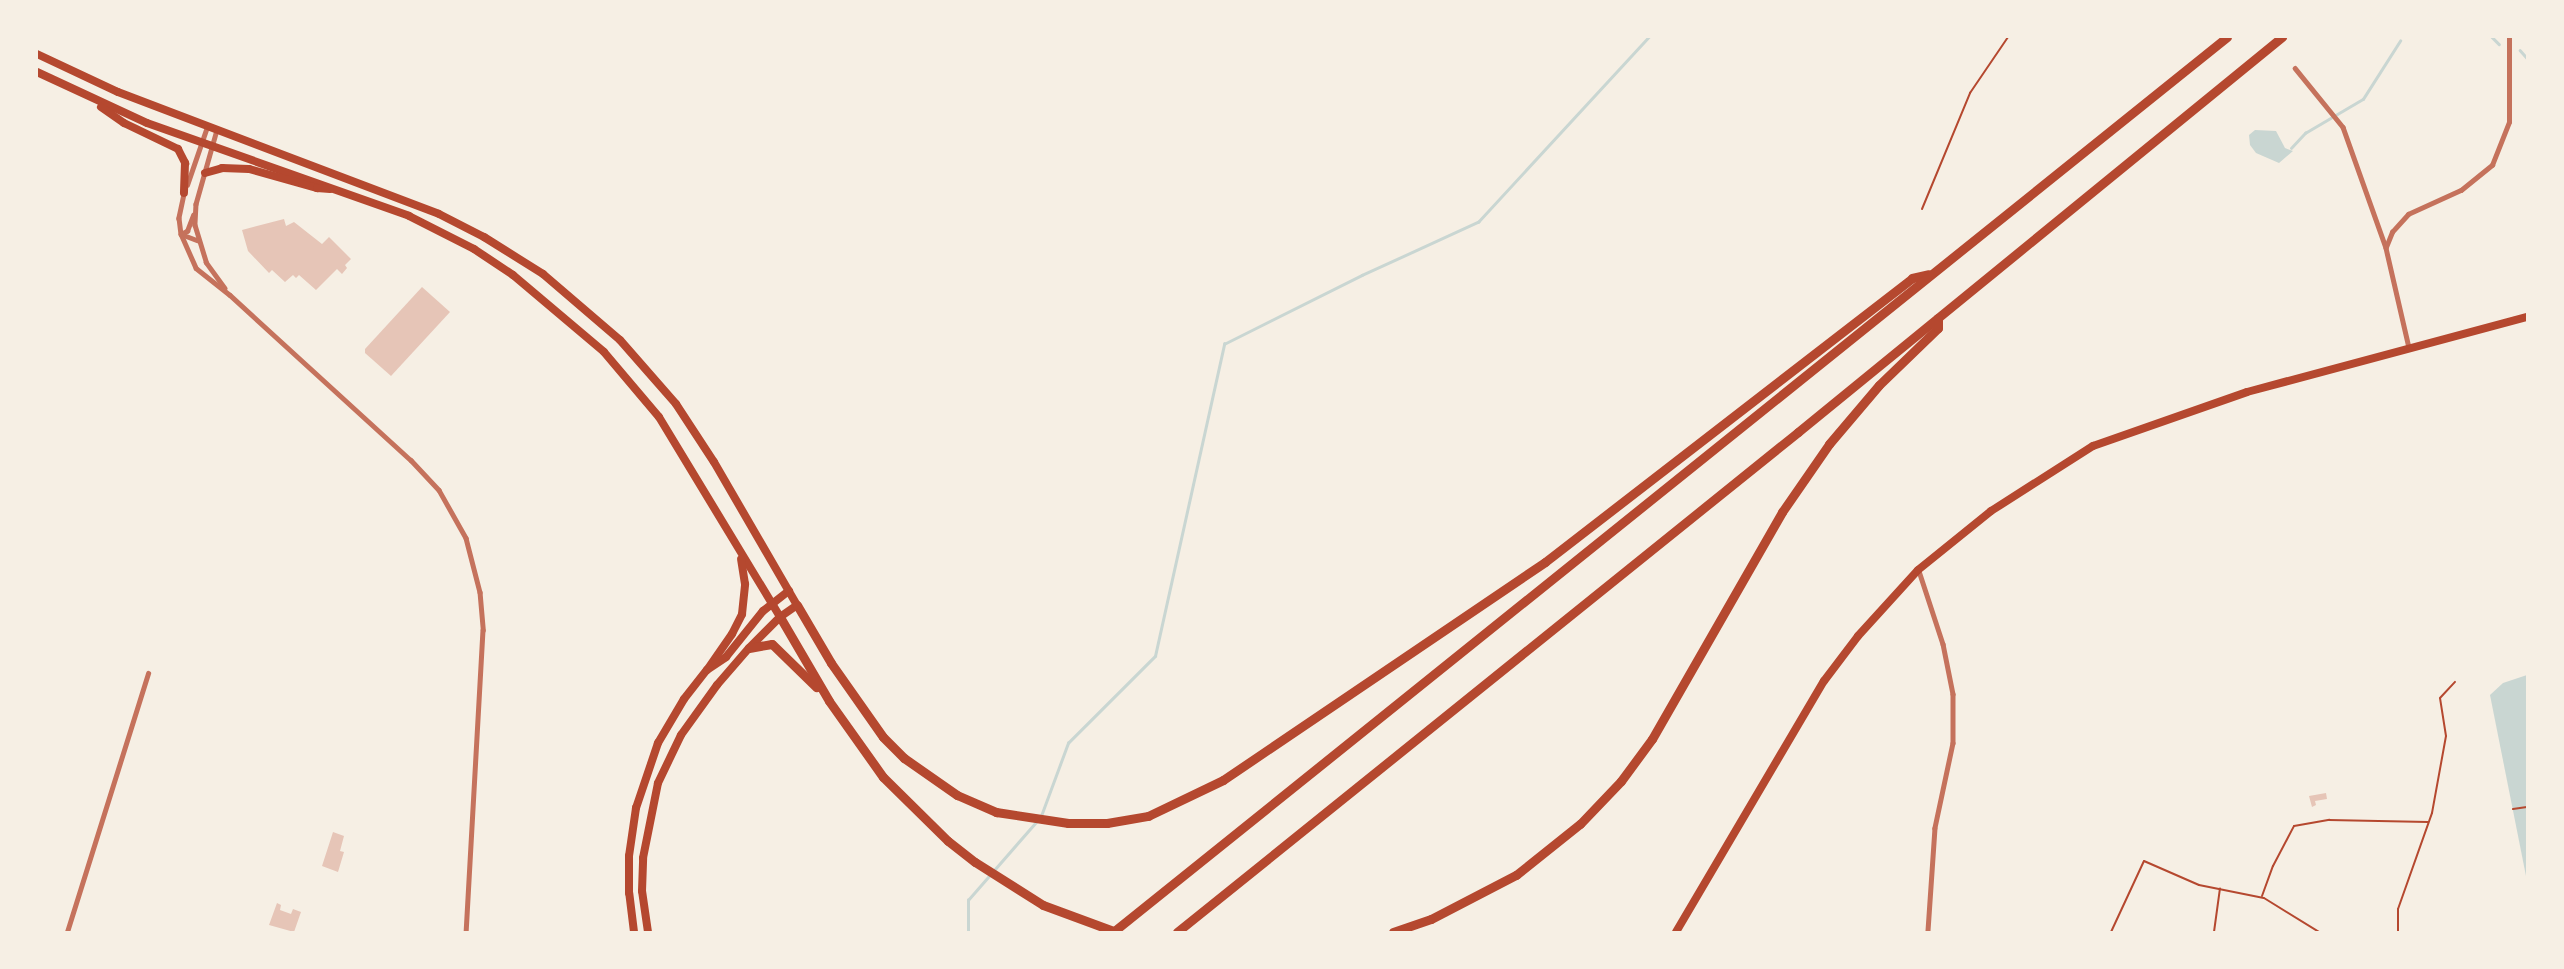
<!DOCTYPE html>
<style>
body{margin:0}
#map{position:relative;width:2564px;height:969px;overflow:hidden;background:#f6efe4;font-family:Jost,sans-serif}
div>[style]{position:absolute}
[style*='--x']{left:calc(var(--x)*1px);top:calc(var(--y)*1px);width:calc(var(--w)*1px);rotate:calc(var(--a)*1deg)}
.water>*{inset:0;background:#c9d6d2}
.stream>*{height:2.5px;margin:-1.25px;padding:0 1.25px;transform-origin:1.25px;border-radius:1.25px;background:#c9d6d2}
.building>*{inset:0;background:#e6c5b7}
.path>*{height:2px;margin:-1px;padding:0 1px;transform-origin:1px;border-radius:1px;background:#b5482f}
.minor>*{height:4.5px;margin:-2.25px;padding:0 2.25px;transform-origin:2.25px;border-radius:2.25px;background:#c5725c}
.primary>*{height:8px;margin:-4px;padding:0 4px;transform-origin:4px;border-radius:4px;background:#b5482f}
.trunk>*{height:8px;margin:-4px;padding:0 4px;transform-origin:4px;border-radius:4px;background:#b5482f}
.motorway>*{height:9px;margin:-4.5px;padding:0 4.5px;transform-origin:4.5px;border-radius:4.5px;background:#b5482f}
span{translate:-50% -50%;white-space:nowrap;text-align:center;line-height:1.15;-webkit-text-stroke:5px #f6efe4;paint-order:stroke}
.frame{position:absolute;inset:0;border:38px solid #f6efe4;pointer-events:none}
</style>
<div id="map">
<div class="water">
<i style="clip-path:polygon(2255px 130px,2276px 131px,2285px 148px,2293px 151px,2279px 163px,2256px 153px,2250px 145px,2249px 135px)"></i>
<i style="clip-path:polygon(2527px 675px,2527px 881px,2490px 695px,2503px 683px)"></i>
</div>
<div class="stream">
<i style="--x:2492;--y:37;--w:10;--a:45"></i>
<i style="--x:2520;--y:50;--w:11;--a:49"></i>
<i style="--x:2291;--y:148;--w:21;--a:-47"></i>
<i style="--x:2305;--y:133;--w:67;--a:-30.4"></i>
<i style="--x:2363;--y:99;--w:69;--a:-57.5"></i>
<i style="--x:1041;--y:816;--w:78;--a:-69.7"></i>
<i style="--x:1068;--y:743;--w:123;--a:-45"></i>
<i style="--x:1155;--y:656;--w:320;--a:-77.5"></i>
<i style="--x:1224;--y:344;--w:154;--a:-26.6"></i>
<i style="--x:1362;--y:275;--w:128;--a:-24.6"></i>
<i style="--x:1478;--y:222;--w:252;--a:-47.3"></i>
<i style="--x:968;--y:932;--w:32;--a:-90"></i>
<i style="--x:968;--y:900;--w:105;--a:-48.9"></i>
</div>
<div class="building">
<i style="clip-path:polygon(284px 219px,286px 226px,294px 222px,322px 244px,329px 237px,351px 259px,345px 265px,347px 268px,342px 274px,337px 269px,316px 290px,299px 275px,296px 278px,293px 275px,285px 282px,272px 270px,269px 273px,248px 251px,242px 230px)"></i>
<i style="clip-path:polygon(422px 287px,450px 312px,391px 376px,365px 353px,365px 349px)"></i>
<i style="clip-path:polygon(2326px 793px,2327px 799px,2315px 801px,2316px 805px,2312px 807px,2309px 796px)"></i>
<i style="clip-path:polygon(333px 832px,344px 836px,340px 851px,344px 852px,338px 872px,322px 866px)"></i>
<i style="clip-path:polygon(277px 903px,281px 905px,280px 910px,291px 914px,293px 909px,301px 912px,294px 932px,269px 925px)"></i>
</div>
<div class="path">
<i style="--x:1922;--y:209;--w:126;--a:-67.5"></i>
<i style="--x:1970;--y:93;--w:68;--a:-55.8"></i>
<i style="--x:2513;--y:809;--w:14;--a:-8"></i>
<i style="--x:2262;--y:896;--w:32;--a:-70"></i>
<i style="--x:2273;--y:866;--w:45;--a:-62.3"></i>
<i style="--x:2294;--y:826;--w:36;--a:-10"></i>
<i style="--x:2329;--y:820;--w:99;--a:1.2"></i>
<i style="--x:2111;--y:932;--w:78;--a:-65.1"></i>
<i style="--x:2144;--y:861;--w:60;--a:23.6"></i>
<i style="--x:2199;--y:885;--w:66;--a:11.3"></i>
<i style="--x:2264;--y:898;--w:65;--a:31.7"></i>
<i style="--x:2214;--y:932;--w:44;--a:-82.2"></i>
<i style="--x:2398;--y:932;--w:23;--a:-90"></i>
<i style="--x:2398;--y:909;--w:102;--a:-70.5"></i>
<i style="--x:2432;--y:813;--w:78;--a:-79.7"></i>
<i style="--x:2446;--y:736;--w:38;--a:-99"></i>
<i style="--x:2440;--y:698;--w:22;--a:-47"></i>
</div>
<div class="minor">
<i style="--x:2295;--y:68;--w:76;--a:50.9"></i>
<i style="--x:2343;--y:127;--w:128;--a:70.4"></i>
<i style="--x:2386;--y:248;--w:103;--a:77"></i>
<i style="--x:217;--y:130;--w:77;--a:105.8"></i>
<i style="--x:196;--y:204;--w:21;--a:93"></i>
<i style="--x:195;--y:225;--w:39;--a:73"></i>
<i style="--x:206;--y:262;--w:32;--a:54"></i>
<i style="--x:187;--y:185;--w:61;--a:-71"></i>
<i style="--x:184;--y:194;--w:25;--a:102"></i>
<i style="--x:179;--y:218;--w:16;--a:83"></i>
<i style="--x:181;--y:234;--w:37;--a:66"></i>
<i style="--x:196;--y:268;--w:43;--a:38.5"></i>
<i style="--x:230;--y:295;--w:245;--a:42.4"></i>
<i style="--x:411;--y:460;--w:41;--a:47"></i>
<i style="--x:439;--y:490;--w:55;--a:60.6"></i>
<i style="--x:466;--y:538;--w:56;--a:75.5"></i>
<i style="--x:480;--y:592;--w:38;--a:85"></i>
<i style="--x:483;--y:630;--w:302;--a:93.2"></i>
<i style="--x:181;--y:234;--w:7;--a:-27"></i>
<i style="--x:187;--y:231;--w:17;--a:-69"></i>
<i style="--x:181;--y:234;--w:17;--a:21"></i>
<i style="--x:2386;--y:247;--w:16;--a:-68"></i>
<i style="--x:2392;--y:232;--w:24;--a:-48"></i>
<i style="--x:2408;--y:214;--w:58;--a:-24.4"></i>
<i style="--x:2461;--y:190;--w:40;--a:-39"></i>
<i style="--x:2492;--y:165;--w:46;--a:-68.4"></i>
<i style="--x:2509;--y:122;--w:85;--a:-90"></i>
<i style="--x:1919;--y:571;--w:77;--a:71.8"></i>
<i style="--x:1943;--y:644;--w:51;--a:78.7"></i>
<i style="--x:1953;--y:694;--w:49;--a:90"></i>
<i style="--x:1953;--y:743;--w:87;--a:102"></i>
<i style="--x:1935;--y:828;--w:104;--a:93.9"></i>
<i style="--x:67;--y:932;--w:271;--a:-72.6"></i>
</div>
<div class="primary">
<i style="--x:634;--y:932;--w:39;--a:-97"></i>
<i style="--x:629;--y:893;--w:37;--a:-90"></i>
<i style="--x:629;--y:856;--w:49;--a:-81.7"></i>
<i style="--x:636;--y:808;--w:69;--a:-71.3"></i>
<i style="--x:658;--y:743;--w:51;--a:-59.4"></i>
<i style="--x:684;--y:699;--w:37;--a:-52"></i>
<i style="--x:707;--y:670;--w:23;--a:-34"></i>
<i style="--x:726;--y:657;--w:59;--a:-51.2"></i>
<i style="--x:763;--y:611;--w:33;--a:-38"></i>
<i style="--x:648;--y:932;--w:41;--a:-98.3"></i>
<i style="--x:642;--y:891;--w:33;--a:-88"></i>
<i style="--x:643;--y:858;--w:76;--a:-78.7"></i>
<i style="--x:658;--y:783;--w:53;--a:-64.4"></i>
<i style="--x:681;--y:735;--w:62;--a:-54.2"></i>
<i style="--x:717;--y:685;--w:49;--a:-49.1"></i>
<i style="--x:749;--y:648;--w:44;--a:-45"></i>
<i style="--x:780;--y:617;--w:21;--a:-35"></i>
<i style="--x:1676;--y:932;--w:291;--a:-59.5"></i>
<i style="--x:1824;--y:681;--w:56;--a:-52.9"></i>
<i style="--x:1858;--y:636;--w:89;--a:-47.7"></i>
<i style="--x:1918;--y:570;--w:94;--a:-38.9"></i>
<i style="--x:1991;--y:511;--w:121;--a:-32.5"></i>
<i style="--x:2093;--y:446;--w:163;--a:-19.3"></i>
<i style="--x:2247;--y:392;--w:290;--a:-15"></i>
</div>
<div class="trunk">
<i style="--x:37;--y:54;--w:89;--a:25.1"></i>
<i style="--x:118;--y:92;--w:343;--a:20.8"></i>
<i style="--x:439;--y:214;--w:51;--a:27.1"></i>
<i style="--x:484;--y:237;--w:70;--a:32.1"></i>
<i style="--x:543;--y:274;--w:101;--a:40.6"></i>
<i style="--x:620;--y:340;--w:85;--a:48.8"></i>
<i style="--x:676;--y:404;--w:69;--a:56.8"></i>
<i style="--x:714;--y:462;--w:165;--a:59.9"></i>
<i style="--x:37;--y:72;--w:121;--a:24.9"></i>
<i style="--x:147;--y:123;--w:278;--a:19.5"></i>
<i style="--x:409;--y:216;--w:73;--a:26.9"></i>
<i style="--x:474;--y:249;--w:47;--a:33.7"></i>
<i style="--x:513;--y:275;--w:119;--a:40.2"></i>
<i style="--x:604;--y:352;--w:85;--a:49.8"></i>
<i style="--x:659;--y:417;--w:234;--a:58.8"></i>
<i style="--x:101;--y:107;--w:28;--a:35"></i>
<i style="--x:124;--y:123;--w:60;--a:25.7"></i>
<i style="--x:178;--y:149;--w:16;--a:63"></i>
<i style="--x:185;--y:163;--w:30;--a:92"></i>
<i style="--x:205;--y:173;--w:18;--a:-16"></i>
<i style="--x:222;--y:168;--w:27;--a:2"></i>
<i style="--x:249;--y:169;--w:71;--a:15.6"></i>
<i style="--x:317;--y:188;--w:13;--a:4"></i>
<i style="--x:707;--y:670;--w:44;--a:-55.2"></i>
<i style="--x:732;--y:634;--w:22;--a:-63"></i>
<i style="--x:742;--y:614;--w:30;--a:-84"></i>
<i style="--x:745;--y:584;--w:25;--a:-99"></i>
</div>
<div class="motorway">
<i style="--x:797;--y:605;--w:67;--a:59.6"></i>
<i style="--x:831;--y:663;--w:90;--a:54.9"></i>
<i style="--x:883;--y:737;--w:30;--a:45"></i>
<i style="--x:904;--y:758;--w:65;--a:34.9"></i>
<i style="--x:957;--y:795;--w:43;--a:23.6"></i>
<i style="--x:996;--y:812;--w:73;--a:8.7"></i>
<i style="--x:1068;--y:823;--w:39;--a:0"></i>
<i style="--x:1107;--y:823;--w:42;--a:-9.7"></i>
<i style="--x:1148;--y:816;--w:83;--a:-25.6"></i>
<i style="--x:1223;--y:780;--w:389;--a:-34.1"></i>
<i style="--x:1545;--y:562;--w:464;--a:-37.7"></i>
<i style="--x:1912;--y:278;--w:17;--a:-13"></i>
<i style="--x:780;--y:617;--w:97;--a:59.7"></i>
<i style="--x:829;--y:701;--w:93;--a:54.6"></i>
<i style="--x:883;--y:777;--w:91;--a:44.6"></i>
<i style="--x:948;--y:841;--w:34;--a:38"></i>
<i style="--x:975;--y:862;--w:80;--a:32.3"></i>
<i style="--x:1043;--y:905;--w:78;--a:20.3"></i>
<i style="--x:749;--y:648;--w:23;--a:-10"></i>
<i style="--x:772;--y:644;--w:62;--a:44.3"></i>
<i style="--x:1113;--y:932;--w:1429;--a:-38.78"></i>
<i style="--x:1177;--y:932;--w:797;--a:-38.84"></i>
<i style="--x:1798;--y:432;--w:625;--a:-39.22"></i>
<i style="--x:1393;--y:932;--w:40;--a:-18.9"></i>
<i style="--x:1431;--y:919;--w:96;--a:-27.4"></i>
<i style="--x:1516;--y:875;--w:82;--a:-38.6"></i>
<i style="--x:1580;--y:824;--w:59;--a:-46.4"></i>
<i style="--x:1621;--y:781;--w:52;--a:-53.6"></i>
<i style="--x:1652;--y:739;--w:262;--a:-60.2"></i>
<i style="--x:1782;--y:512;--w:83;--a:-55.3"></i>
<i style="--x:1829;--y:444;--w:77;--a:-49.7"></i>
<i style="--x:1879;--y:385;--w:82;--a:-44"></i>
<i style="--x:1938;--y:328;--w:10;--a:-90"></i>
</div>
<div class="frame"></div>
</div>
